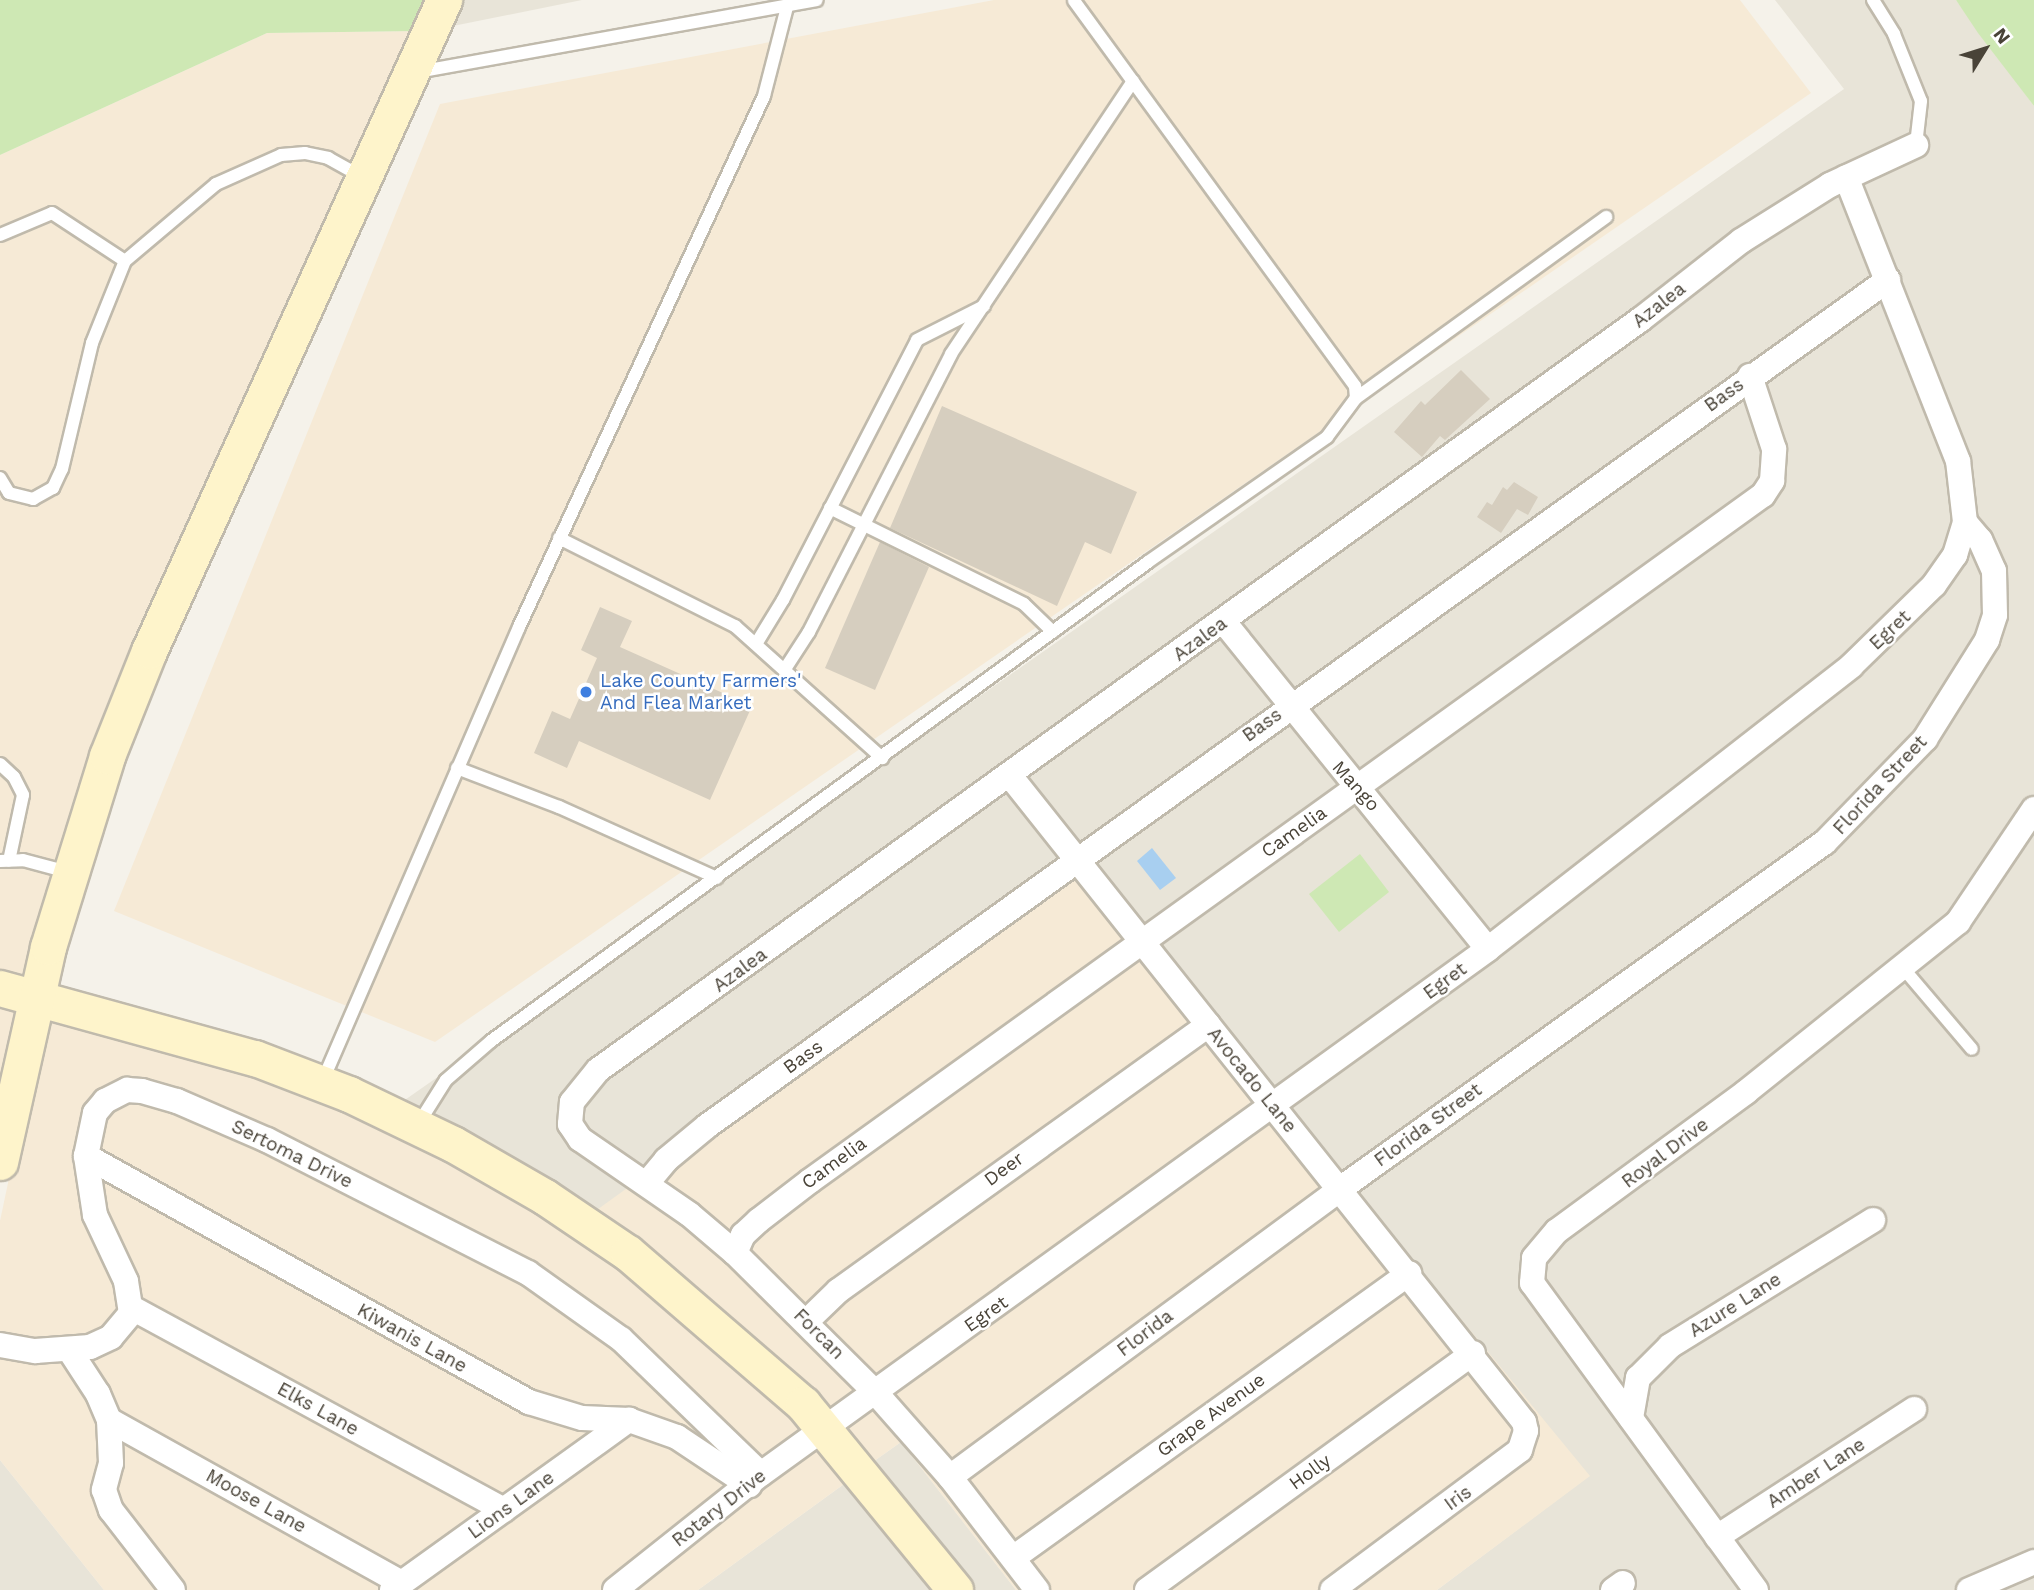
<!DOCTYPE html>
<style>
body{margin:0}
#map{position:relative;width:2034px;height:1590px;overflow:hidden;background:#f5f2ea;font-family:"Work Sans",sans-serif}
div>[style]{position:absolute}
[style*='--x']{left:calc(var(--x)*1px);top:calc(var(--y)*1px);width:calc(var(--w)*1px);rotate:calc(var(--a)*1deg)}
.residential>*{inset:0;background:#e8e4d8}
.commercial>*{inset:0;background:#f6ead6}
.green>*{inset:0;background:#cee8b4}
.water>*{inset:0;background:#a8cff0}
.building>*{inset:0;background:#d6cebf}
.roads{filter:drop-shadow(2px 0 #c0baac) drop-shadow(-2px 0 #c0baac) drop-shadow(0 2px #c0baac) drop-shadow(0 -2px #c0baac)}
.lane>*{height:12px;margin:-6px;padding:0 6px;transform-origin:6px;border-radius:6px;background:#fff}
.street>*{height:24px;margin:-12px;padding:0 12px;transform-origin:12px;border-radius:12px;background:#fff}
.secondary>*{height:35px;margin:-17.5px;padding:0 17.5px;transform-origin:17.5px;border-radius:17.5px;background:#fef4cb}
.dots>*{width:19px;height:19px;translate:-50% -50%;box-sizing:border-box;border:4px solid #fff;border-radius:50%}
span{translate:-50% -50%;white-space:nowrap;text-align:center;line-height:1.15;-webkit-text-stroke:5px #fff;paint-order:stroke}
.street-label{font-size:19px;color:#494338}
.shop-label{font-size:19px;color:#366cbe}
.left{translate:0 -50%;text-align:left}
.north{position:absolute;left:1950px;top:14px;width:70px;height:70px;-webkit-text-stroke:5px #fff;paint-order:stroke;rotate:52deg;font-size:19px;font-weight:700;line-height:28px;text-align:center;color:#494338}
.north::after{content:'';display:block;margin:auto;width:24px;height:32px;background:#494338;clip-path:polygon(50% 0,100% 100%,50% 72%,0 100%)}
</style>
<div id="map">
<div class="residential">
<i style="clip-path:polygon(456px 0,582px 0,443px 28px)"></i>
<i style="clip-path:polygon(1775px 0,1956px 0,2034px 106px,2034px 1590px,1437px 1590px,1589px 1476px,594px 1212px,402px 1102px,1844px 89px)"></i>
<i style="clip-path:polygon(901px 1442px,1016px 1590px,970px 1590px,870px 1464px)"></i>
<i style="clip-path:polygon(0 1460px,104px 1590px,0 1590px)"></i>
<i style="clip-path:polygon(851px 1479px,940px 1590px,698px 1590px)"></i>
</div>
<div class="commercial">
<i style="clip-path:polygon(994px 0,1740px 0,1811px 93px,435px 1042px,114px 911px,440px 104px)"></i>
<i style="clip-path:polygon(418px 31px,28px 984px,0 976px,0 155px,267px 33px)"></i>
<i style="clip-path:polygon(1083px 859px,1590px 1476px,1437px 1590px,1016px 1590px,901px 1442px,870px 1464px,594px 1212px)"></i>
<i style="clip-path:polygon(0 1000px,22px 1006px,0 1110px)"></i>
<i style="clip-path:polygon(44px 1012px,250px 1068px,343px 1104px,539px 1206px,731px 1354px,851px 1479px,698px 1590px,104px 1590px,0 1460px,0 1221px)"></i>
</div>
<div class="green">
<i style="clip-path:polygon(0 0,432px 0,418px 31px,267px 33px,0 155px)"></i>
<i style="clip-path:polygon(1956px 0,2034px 0,2034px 106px,1978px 33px)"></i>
<i style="clip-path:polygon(1360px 854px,1389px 892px,1339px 932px,1309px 894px)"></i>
</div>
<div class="water">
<i style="clip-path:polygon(1152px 848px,1176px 878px,1160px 890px,1137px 861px)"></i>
</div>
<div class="building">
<i style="clip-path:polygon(1461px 370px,1490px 399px,1445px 440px,1440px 436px,1422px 457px,1394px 432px,1421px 401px,1425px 405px)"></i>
<i style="clip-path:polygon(942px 406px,1137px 492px,1111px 554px,1085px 542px,1057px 606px,890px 528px)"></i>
<i style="clip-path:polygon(1514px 482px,1538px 497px,1528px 515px,1517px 509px,1501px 533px,1477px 517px,1487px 502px,1492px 505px,1503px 487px,1507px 490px)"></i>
<i style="clip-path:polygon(880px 542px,929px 567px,875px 690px,825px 668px)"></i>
<i style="clip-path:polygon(600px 607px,632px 621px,620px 647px,752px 706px,710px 800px,579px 741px,567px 768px,534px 753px,552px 711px,570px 719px,597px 658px,581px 650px)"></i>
</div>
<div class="roads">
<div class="lane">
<i style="--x:1873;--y:0;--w:40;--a:58"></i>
<i style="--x:1894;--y:34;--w:72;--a:68.1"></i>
<i style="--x:1921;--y:101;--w:44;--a:96.5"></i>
<i style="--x:417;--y:72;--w:406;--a:-10.2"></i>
<i style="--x:0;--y:235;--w:56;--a:-22.9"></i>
<i style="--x:52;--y:213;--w:87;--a:33.3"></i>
<i style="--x:1356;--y:398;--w:309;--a:-35.9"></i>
<i style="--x:0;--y:478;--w:17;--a:59"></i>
<i style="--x:9;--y:493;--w:25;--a:14"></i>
<i style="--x:33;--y:499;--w:23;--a:-29"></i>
<i style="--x:53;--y:488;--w:21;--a:-65"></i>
<i style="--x:62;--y:469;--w:130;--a:-76.6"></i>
<i style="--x:92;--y:343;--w:88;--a:-68.1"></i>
<i style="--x:125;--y:261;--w:119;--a:-40.2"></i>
<i style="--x:216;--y:184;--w:71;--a:-24"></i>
<i style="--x:281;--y:155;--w:24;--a:-5"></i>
<i style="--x:305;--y:153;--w:24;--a:12"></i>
<i style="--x:328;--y:158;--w:37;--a:29"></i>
<i style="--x:830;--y:508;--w:216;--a:26.3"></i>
<i style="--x:1024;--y:604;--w:40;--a:44"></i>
<i style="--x:559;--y:538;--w:197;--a:26.6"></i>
<i style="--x:735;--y:626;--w:198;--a:41.9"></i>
<i style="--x:756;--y:644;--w:52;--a:-58.5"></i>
<i style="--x:783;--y:600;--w:292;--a:-62.7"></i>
<i style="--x:917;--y:340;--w:75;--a:-26.9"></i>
<i style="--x:785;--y:669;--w:44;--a:-57"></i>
<i style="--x:809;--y:632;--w:312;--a:-62.9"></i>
<i style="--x:951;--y:354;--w:328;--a:-56.3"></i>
<i style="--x:0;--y:764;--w:19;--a:43"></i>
<i style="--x:14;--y:777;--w:20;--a:63"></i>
<i style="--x:23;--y:795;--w:67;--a:102"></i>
<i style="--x:457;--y:768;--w:109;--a:20.9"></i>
<i style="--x:559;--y:807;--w:173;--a:24.2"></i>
<i style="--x:0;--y:861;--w:23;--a:-2"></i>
<i style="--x:23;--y:860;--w:47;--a:14.9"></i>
<i style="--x:1903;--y:968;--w:106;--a:49.6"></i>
<i style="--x:323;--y:1080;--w:494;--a:-66.6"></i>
<i style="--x:519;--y:627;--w:585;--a:-65.23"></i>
<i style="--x:764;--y:96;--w:92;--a:-75.5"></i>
<i style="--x:417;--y:1126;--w:54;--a:-57.8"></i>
<i style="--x:446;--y:1080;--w:60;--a:-40.9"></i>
<i style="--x:491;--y:1041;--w:813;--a:-36.09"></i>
<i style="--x:1148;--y:562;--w:218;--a:-34.9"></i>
<i style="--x:1327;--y:437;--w:49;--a:-53.4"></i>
<i style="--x:1356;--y:398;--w:12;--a:-95"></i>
<i style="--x:1355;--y:386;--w:477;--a:-126.1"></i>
</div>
<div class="street">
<i style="--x:1224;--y:622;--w:420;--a:51.1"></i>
<i style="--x:1011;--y:777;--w:824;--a:51.5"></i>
<i style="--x:1524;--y:1422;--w:9;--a:77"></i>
<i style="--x:1526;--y:1431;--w:20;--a:108"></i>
<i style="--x:1520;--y:1450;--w:234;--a:143.3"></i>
<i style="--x:86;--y:1156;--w:507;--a:29.04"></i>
<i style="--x:529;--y:1402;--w:55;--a:16.8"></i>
<i style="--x:582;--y:1418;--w:47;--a:2.4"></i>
<i style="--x:629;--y:1420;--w:51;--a:19.5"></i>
<i style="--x:677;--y:1437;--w:87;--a:33.7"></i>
<i style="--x:647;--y:1183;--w:30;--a:-50"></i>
<i style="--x:666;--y:1160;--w:53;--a:-39.7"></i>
<i style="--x:707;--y:1126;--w:1453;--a:-35.62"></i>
<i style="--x:735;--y:1253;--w:20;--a:-66"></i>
<i style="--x:743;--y:1235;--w:21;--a:-43"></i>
<i style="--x:758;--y:1221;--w:66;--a:-37.6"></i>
<i style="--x:810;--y:1181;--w:1174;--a:-35.75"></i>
<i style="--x:1763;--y:495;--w:17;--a:-57"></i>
<i style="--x:1772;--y:481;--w:32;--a:-86"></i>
<i style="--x:1774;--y:449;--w:77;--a:-108.2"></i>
<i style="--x:132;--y:1308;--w:423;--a:28.5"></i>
<i style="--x:807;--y:1321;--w:43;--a:-44.1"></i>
<i style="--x:838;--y:1291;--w:456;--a:-35.7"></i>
<i style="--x:0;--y:1345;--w:36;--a:10"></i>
<i style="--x:35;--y:1351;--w:55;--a:-4.2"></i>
<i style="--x:90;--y:1347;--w:23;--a:-25"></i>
<i style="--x:111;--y:1337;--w:31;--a:-50"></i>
<i style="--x:131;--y:1313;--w:32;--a:-99"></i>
<i style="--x:126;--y:1281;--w:73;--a:-115.2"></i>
<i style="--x:95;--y:1215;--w:60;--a:-98.7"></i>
<i style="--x:86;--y:1156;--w:44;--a:-78.2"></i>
<i style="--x:95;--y:1113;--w:16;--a:-50"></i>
<i style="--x:105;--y:1101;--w:25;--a:-27"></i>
<i style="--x:127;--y:1090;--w:15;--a:4"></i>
<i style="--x:142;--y:1091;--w:36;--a:16"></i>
<i style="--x:177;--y:1101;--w:98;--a:23.4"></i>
<i style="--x:267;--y:1140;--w:293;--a:27"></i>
<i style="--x:528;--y:1273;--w:114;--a:35.4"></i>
<i style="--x:621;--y:1339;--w:194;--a:44"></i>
<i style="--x:70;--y:1351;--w:51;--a:56.9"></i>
<i style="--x:98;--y:1394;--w:28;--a:67"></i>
<i style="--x:109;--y:1420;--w:43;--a:87.3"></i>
<i style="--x:111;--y:1463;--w:28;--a:105"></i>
<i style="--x:104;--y:1490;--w:21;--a:71"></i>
<i style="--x:111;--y:1510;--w:101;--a:52.2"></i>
<i style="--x:1631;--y:1418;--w:41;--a:-80.1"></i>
<i style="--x:1638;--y:1378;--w:45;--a:-45"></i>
<i style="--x:1670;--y:1346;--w:239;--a:-31.8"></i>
<i style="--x:109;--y:1420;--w:335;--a:29.1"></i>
<i style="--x:950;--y:1477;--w:485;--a:-36.4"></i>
<i style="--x:1340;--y:1189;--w:596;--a:-35.58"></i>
<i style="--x:1825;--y:842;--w:144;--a:-45.8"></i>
<i style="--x:1925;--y:739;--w:117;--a:-57.9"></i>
<i style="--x:1987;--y:640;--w:26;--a:-72"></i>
<i style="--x:1995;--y:615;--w:44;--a:-91.3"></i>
<i style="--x:1994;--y:571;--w:34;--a:-114"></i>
<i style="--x:1980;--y:540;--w:23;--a:-130"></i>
<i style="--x:1965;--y:522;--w:61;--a:-96.5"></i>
<i style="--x:1958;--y:461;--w:305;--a:-111.5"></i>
<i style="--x:1717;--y:1537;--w:235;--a:-33"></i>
<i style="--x:1013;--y:1558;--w:488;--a:-35.7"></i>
<i style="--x:392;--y:1590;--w:292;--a:-35.7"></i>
<i style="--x:615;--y:1590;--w:186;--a:-38.5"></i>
<i style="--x:761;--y:1474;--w:897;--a:-35.83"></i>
<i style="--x:1488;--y:949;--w:460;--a:-37.9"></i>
<i style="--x:1851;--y:666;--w:116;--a:-44.3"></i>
<i style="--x:1934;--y:585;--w:37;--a:-55"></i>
<i style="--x:1955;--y:555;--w:34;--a:-73"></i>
<i style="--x:1037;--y:1590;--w:143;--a:-127.6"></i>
<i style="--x:950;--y:1477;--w:113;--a:-131.4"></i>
<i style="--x:875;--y:1392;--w:197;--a:-135.2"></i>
<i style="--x:735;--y:1253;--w:60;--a:-139.7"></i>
<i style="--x:689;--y:1214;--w:132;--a:-145.5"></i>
<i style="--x:580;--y:1139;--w:18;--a:-124"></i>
<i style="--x:570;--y:1124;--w:22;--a:-85"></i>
<i style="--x:572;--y:1102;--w:41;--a:-50.9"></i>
<i style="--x:598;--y:1070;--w:1284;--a:-35.75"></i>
<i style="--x:1640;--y:320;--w:128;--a:-38"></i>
<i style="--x:1741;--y:241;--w:105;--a:-32.2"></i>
<i style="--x:1830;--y:185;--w:95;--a:-24.9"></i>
<i style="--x:1147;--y:1590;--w:403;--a:-36"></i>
<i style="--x:1613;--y:1590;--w:12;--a:-35"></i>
<i style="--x:1756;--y:1590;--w:380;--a:-126.1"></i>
<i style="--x:1532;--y:1283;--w:25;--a:-85"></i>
<i style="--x:1534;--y:1258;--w:35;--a:-50"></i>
<i style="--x:1557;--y:1231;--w:235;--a:-36.3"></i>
<i style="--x:1746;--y:1092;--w:272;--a:-38.7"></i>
<i style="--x:1958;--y:922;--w:136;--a:-56.1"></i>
<i style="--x:1969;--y:1590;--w:71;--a:-23.3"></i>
</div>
<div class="secondary">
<i style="--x:0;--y:988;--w:264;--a:15.4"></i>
<i style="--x:255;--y:1058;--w:101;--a:21"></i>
<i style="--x:349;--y:1094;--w:115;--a:25.7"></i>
<i style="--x:453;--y:1144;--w:106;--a:29.9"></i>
<i style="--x:545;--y:1197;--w:100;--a:34"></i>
<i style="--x:628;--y:1253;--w:231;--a:40.8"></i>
<i style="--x:803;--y:1404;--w:240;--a:50.7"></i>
<i style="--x:0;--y:1162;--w:220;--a:-77.4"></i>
<i style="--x:48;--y:947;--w:200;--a:-72.8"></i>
<i style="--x:107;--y:756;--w:113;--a:-68.2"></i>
<i style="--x:149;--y:651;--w:715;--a:-65.62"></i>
</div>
</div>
<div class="dots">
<i style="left:586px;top:692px;background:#3f7fe0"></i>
</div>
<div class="street-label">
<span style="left:1659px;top:305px;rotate:-38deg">Azalea</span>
<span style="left:1724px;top:395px;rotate:-36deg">Bass</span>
<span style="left:1890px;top:630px;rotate:-43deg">Egret</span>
<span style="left:1200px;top:639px;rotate:-36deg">Azalea</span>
<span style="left:1262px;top:725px;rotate:-36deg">Bass</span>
<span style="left:1880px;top:785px;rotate:-47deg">Florida Street</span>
<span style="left:1356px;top:786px;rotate:48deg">Mango</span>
<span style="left:1294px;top:832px;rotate:-35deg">Camelia</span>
<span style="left:740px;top:970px;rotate:-36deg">Azalea</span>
<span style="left:1445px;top:981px;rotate:-36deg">Egret</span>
<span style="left:803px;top:1057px;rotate:-36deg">Bass</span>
<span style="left:1252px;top:1080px;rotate:51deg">Avocado Lane</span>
<span style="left:1428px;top:1125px;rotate:-36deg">Florida Street</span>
<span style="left:1665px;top:1153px;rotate:-37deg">Royal Drive</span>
<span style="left:292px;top:1154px;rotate:26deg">Sertoma Drive</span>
<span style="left:834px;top:1163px;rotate:-36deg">Camelia</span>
<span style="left:1004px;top:1169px;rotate:-36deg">Deer</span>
<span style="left:1735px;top:1305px;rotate:-32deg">Azure Lane</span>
<span style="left:986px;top:1314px;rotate:-35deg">Egret</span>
<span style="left:1145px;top:1333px;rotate:-37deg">Florida</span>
<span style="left:819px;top:1334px;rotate:45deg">Forcan</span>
<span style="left:412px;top:1338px;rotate:29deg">Kiwanis Lane</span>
<span style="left:318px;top:1409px;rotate:29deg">Elks Lane</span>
<span style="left:1211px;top:1415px;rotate:-36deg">Grape Avenue</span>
<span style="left:1310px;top:1472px;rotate:-36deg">Holly</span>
<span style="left:1816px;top:1473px;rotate:-33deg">Amber Lane</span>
<span style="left:1458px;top:1498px;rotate:-36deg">Iris</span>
<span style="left:256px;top:1501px;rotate:29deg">Moose Lane</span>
<span style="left:511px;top:1505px;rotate:-36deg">Lions Lane</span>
<span style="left:719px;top:1508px;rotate:-38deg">Rotary Drive</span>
</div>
<div class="shop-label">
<span class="left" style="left:600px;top:692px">Lake County Farmers'<br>And Flea Market</span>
</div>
<div class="north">N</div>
</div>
